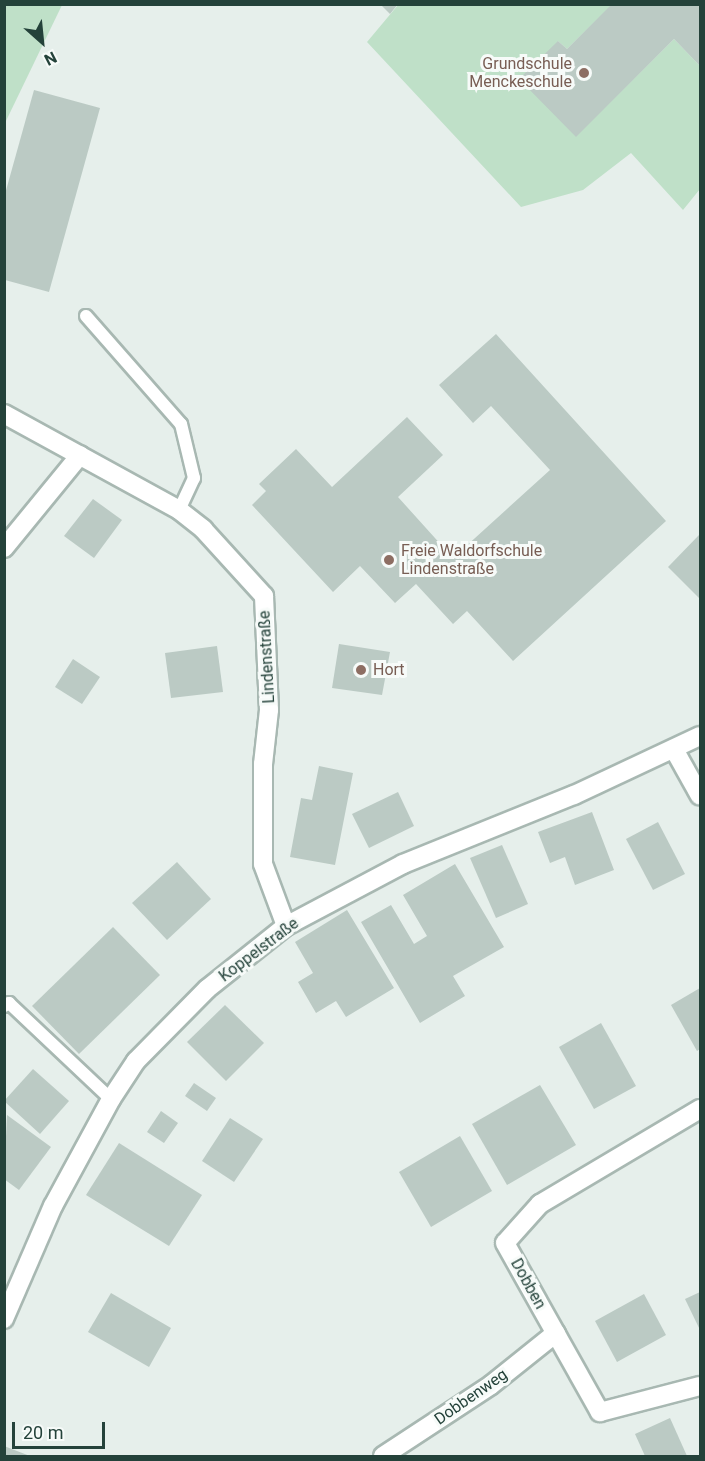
<!DOCTYPE html>
<meta charset="utf-8">
<style>
body{margin:0}
#map{position:relative;width:705px;height:1461px;overflow:hidden;background:#e6efeb;font-family:Roboto,sans-serif}
div>[style]{position:absolute}
[style*='--x']{left:calc(var(--x)*1px);top:calc(var(--y)*1px);width:calc(var(--w)*1px);rotate:calc(var(--a)*1deg)}
.green>*{inset:0;background:#bfe0c8}
.building>*{inset:0;background:#bbcac4}
.roads{filter:drop-shadow(2px 0 #a8b8b2) drop-shadow(-2px 0 #a8b8b2) drop-shadow(0 2px #a8b8b2) drop-shadow(0 -2px #a8b8b2)}
.service>*{height:12px;margin:-6px;padding:0 6px;transform-origin:6px;border-radius:6px;background:#fff}
.minor>*{height:18px;margin:-9px;padding:0 9px;transform-origin:9px;border-radius:9px;background:#fff}
.tertiary>*{height:18px;margin:-9px;padding:0 9px;transform-origin:9px;border-radius:9px;background:#fff}
.dots>*{width:16px;height:16px;translate:-50% -50%;box-sizing:border-box;border:3px solid #f7fbf9;border-radius:50%}
span{translate:-50% -50%;white-space:nowrap;text-align:center;line-height:1.15;-webkit-text-stroke:6px #f7fbf9;paint-order:stroke}
.education-label{font-size:16px;color:#785e54}
.right{translate:-100% -50%;text-align:right}
.left{translate:0 -50%;text-align:left}
.street-label{font-size:16px;color:#24423a}
.frame{position:absolute;inset:0;border:6px solid #24423a;pointer-events:none}
.north{position:absolute;left:12px;top:12px;width:60px;height:60px;-webkit-text-stroke:4px #f7fbf9;paint-order:stroke;rotate:153deg;font-size:16px;font-weight:700;line-height:24px;text-align:center;color:#24423a}
.north::after{content:'';display:block;margin:auto;width:21px;height:27px;background:#24423a;clip-path:polygon(50% 0,100% 100%,50% 72%,0 100%)}
.scale{position:absolute;left:12px;top:1422px;width:93px;height:27px;box-sizing:border-box;border:3px solid #24423a;border-top:0;padding-left:8px;font-size:18px;line-height:21px;white-space:nowrap;color:#24423a;-webkit-text-stroke:4px #f7fbf9;paint-order:stroke}
</style>
<div id="map">
<div class="green">
<i style="clip-path:polygon(5px 4px,62px 5px,5px 123px,4px 5px)"></i>
<i style="clip-path:polygon(398px 5px,612px 5px,567px 49px,558px 41px,576px 136px,674px 39px,700px 66px,700px 189px,683px 210px,631px 153px,583px 190px,521px 207px,367px 42px)"></i>
</div>
<div class="building">
<i style="clip-path:polygon(380px 4px,398px 4px,390px 14px)"></i>
<i style="clip-path:polygon(612px 4px,700px 4px,700px 66px,674px 39px,576px 137px,519px 79px,558px 41px,567px 49px)"></i>
<i style="clip-path:polygon(34px 90px,100px 108px,49px 292px,5px 280px,5px 194px)"></i>
<i style="clip-path:polygon(496px 334px,666px 521px,513px 661px,467px 611px,453px 624px,416px 584px,395px 603px,360px 566px,333px 592px,252px 505px,266px 491px,259px 484px,296px 449px,332px 487px,407px 417px,443px 455px,398px 497px,453px 558px,550px 470px,491px 406px,473px 423px,439px 385px)"></i>
<i style="clip-path:polygon(93px 499px,122px 520px,94px 558px,64px 536px)"></i>
<i style="clip-path:polygon(700px 534px,700px 599px,668px 567px)"></i>
<i style="clip-path:polygon(339px 644px,390px 652px,382px 695px,332px 688px)"></i>
<i style="clip-path:polygon(217px 646px,223px 692px,171px 698px,165px 653px)"></i>
<i style="clip-path:polygon(73px 659px,100px 677px,82px 704px,55px 687px)"></i>
<i style="clip-path:polygon(319px 766px,353px 773px,335px 865px,290px 857px,301px 798px,312px 800px)"></i>
<i style="clip-path:polygon(398px 792px,414px 826px,369px 848px,352px 814px)"></i>
<i style="clip-path:polygon(592px 812px,614px 870px,575px 885px,565px 857px,550px 863px,538px 832px)"></i>
<i style="clip-path:polygon(658px 822px,685px 874px,653px 890px,626px 839px)"></i>
<i style="clip-path:polygon(502px 845px,528px 904px,496px 918px,470px 858px)"></i>
<i style="clip-path:polygon(177px 862px,211px 899px,167px 940px,132px 903px)"></i>
<i style="clip-path:polygon(455px 864px,504px 947px,453px 976px,465px 996px,420px 1023px,361px 922px,391px 905px,414px 944px,427px 936px,403px 895px)"></i>
<i style="clip-path:polygon(347px 910px,394px 988px,346px 1017px,336px 1001px,316px 1013px,298px 982px,313px 973px,295px 942px)"></i>
<i style="clip-path:polygon(113px 927px,160px 975px,79px 1054px,32px 1006px)"></i>
<i style="clip-path:polygon(700px 988px,700px 1049px,697px 1051px,671px 1005px)"></i>
<i style="clip-path:polygon(225px 1005px,264px 1043px,226px 1081px,187px 1042px)"></i>
<i style="clip-path:polygon(601px 1023px,636px 1086px,594px 1109px,559px 1047px)"></i>
<i style="clip-path:polygon(33px 1069px,69px 1101px,40px 1134px,4px 1101px)"></i>
<i style="clip-path:polygon(194px 1083px,216px 1098px,207px 1111px,185px 1096px)"></i>
<i style="clip-path:polygon(540px 1085px,576px 1145px,507px 1185px,472px 1124px)"></i>
<i style="clip-path:polygon(161px 1111px,178px 1123px,164px 1143px,147px 1132px)"></i>
<i style="clip-path:polygon(7px 1115px,51px 1147px,19px 1190px,4px 1179px)"></i>
<i style="clip-path:polygon(230px 1118px,263px 1139px,234px 1182px,202px 1161px)"></i>
<i style="clip-path:polygon(460px 1136px,492px 1191px,431px 1227px,399px 1172px)"></i>
<i style="clip-path:polygon(119px 1143px,202px 1195px,169px 1246px,86px 1195px)"></i>
<i style="clip-path:polygon(700px 1292px,700px 1330px,685px 1299px)"></i>
<i style="clip-path:polygon(111px 1293px,171px 1328px,149px 1367px,88px 1332px)"></i>
<i style="clip-path:polygon(644px 1294px,666px 1335px,617px 1362px,595px 1321px)"></i>
<i style="clip-path:polygon(670px 1418px,687px 1456px,645px 1456px,635px 1434px)"></i>
<i style="clip-path:polygon(4px 1446px,30px 1456px,4px 1456px)"></i>
</div>
<div class="roads">
<div class="service">
<i style="--x:86;--y:316;--w:144;--a:48.7"></i>
<i style="--x:181;--y:424;--w:56;--a:76.5"></i>
<i style="--x:194;--y:478;--w:35;--a:115"></i>
<i style="--x:4;--y:1006;--w:6;--a:-31"></i>
<i style="--x:9;--y:1003;--w:140;--a:43.3"></i>
</div>
<div class="minor">
<i style="--x:4;--y:414;--w:200;--a:28.7"></i>
<i style="--x:179;--y:510;--w:31;--a:38"></i>
<i style="--x:203;--y:529;--w:91;--a:47.7"></i>
<i style="--x:264;--y:596;--w:114;--a:87.5"></i>
<i style="--x:269;--y:710;--w:54;--a:96.3"></i>
<i style="--x:263;--y:764;--w:100;--a:90"></i>
<i style="--x:263;--y:864;--w:66;--a:69.6"></i>
<i style="--x:4;--y:548;--w:120;--a:-50.7"></i>
<i style="--x:675;--y:751;--w:51;--a:60.9"></i>
<i style="--x:700;--y:1109;--w:186;--a:149.3"></i>
<i style="--x:540;--y:1204;--w:52;--a:131.9"></i>
<i style="--x:505;--y:1243;--w:194;--a:60.7"></i>
<i style="--x:600;--y:1412;--w:103;--a:-14.6"></i>
<i style="--x:383;--y:1456;--w:129;--a:-33.3"></i>
<i style="--x:491;--y:1385;--w:83;--a:-38.7"></i>
</div>
<div class="tertiary">
<i style="--x:4;--y:1319;--w:123;--a:-66.6"></i>
<i style="--x:53;--y:1206;--w:122;--a:-61.5"></i>
<i style="--x:111;--y:1099;--w:45;--a:-56.7"></i>
<i style="--x:136;--y:1061;--w:101;--a:-45.4"></i>
<i style="--x:207;--y:989;--w:101;--a:-38.6"></i>
<i style="--x:286;--y:926;--w:132;--a:-27.9"></i>
<i style="--x:403;--y:864;--w:184;--a:-22"></i>
<i style="--x:574;--y:795;--w:139;--a:-25.1"></i>
</div>
</div>
<div class="dots">
<i style="left:584px;top:73px;background:#8d6e63"></i>
<i style="left:389px;top:560px;background:#8d6e63"></i>
<i style="left:361px;top:670px;background:#8d6e63"></i>
</div>
<div class="education-label">
<span class="right" style="left:572px;top:73px">Grundschule<br>Menckeschule</span>
<span class="left" style="left:401px;top:560px">Freie Waldorfschule<br>Lindenstraße</span>
<span class="left" style="left:373px;top:670px">Hort</span>
</div>
<div class="street-label">
<span style="left:267px;top:657px;rotate:-93deg">Lindenstraße</span>
<span style="left:259px;top:950px;rotate:-37deg">Koppelstraße</span>
<span style="left:528px;top:1284px;rotate:61deg">Dobben</span>
<span style="left:471px;top:1397px;rotate:-35deg">Dobbenweg</span>
</div>
<div class="frame"></div>
<div class="north">N</div>
<div class="scale">20 m</div>
</div>
